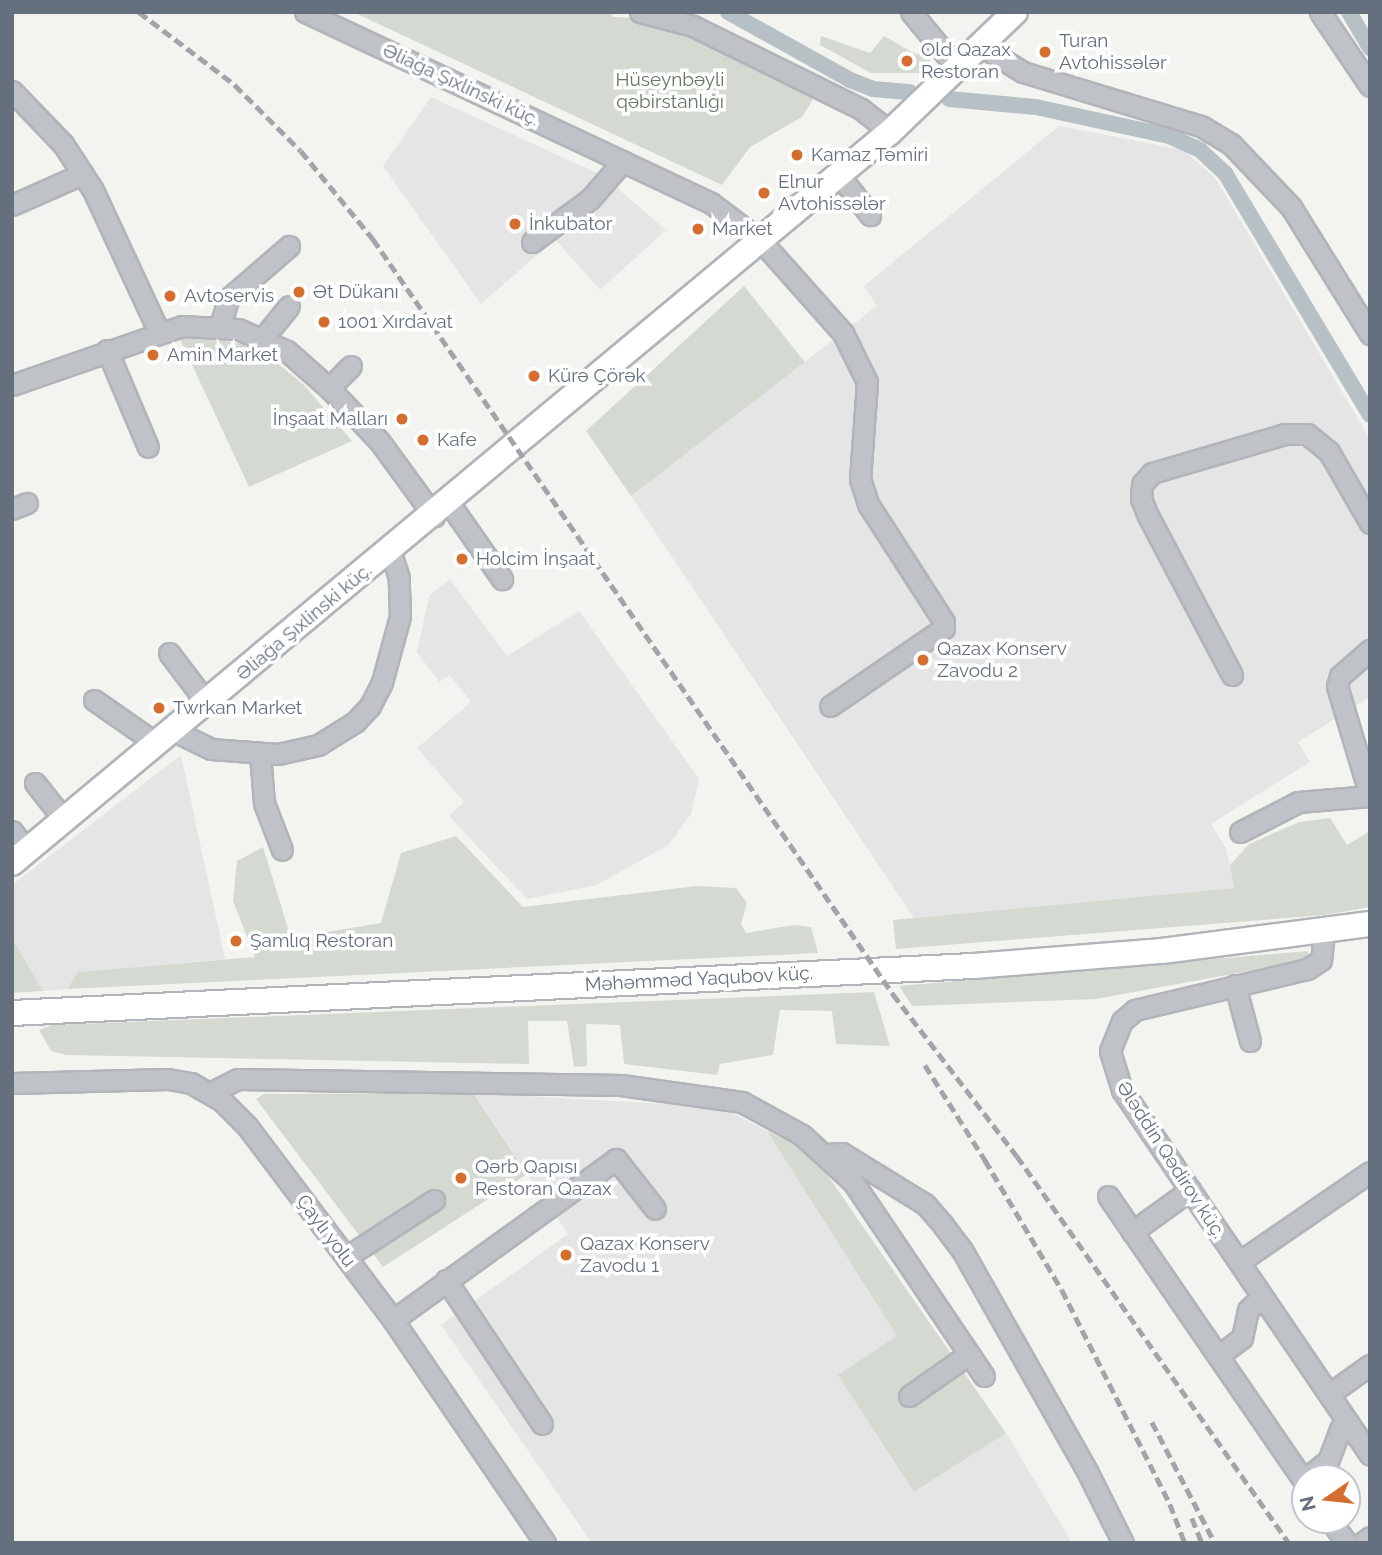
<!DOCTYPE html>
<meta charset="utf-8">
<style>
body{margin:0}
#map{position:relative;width:1382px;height:1555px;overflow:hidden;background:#f3f4f0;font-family:Raleway,sans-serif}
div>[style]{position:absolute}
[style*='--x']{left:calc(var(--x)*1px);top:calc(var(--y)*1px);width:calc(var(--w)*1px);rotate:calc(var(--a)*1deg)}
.built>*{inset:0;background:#e4e5e4}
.green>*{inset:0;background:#d4dad2}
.canal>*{height:16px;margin:-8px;padding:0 8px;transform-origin:8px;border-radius:8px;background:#b7c0c5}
.roads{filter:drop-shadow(2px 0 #b1b4b8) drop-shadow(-2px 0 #b1b4b8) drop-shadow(0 2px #b1b4b8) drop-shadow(0 -2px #b1b4b8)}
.minor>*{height:19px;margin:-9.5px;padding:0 9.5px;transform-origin:9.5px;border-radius:9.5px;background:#bfc2c6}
.major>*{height:24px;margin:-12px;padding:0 12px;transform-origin:12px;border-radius:12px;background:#fff}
.rail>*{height:4.5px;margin-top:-2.25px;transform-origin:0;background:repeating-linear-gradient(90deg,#a1a5aa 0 10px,transparent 0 15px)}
.dots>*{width:19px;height:19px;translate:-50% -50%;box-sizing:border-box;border:4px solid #fff;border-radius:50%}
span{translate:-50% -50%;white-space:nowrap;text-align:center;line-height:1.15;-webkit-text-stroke:7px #fff;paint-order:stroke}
.poi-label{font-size:19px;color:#65707f}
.left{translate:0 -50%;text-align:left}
.right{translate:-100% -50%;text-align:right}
.park-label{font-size:19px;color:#647763}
.street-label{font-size:19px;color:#65707f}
.frame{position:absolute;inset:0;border:14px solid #65707f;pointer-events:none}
.north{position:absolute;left:1291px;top:1464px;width:70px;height:70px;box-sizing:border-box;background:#fff;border:2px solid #c1c6cc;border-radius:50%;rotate:256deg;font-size:19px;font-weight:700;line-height:28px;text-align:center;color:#65707f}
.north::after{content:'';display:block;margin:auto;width:24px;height:32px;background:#d56d2f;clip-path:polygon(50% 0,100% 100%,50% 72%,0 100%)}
</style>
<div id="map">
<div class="built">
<i style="clip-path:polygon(431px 97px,603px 176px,610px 193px,617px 188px,666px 230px,600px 290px,555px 239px,481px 304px,383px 166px)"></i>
<i style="clip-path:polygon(1059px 126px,1184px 150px,1216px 179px,1370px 439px,1370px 697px,1298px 742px,1310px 762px,1211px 824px,1226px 848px,1235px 888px,914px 918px,631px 496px,877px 306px,864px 286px)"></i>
<i style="clip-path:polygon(450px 579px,507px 656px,579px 611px,699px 779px,691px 814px,668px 845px,597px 885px,527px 899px,449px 816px,464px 802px,417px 748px,471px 702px,450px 675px,439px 682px,417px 652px,429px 596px)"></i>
<i style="clip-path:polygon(181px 755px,225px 959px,79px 972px,67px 989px,43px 991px,12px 938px,12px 885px)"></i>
<i style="clip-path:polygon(473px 1093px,720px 1107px,767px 1131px,897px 1336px,914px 1492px,1006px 1433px,1072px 1543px,592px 1543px,441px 1325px,568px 1234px)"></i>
</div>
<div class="green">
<i style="clip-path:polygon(353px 12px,613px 12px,612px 17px,647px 18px,693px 30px,816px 95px,802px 117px,750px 147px,722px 185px)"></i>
<i style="clip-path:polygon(821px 36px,870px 53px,884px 36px,917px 55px,923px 46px,932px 50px,928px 73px,871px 73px,820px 45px)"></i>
<i style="clip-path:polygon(744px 286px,805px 362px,631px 496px,586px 431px)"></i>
<i style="clip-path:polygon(207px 337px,241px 344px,275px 361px,305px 386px,352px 441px,249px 487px,180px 339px)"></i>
<i style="clip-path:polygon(1330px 818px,1347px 845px,1370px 831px,1370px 907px,1324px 915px,896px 949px,893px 920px,1234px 888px,1230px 865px,1249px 844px,1299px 822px)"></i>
<i style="clip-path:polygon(456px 836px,523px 907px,697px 886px,736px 888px,747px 903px,741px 924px,746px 933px,794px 925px,811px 927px,818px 953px,67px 989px,78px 972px,255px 957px,233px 901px,237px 861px,263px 847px,291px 938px,381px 923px,401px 853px)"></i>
<i style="clip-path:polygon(12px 938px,43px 991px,12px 993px)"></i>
<i style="clip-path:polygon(1308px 951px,1309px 960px,1096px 999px,912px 1006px,899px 986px)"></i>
<i style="clip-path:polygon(874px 992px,890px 1046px,836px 1044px,832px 1011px,780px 1010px,773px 1055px,720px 1064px,717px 1075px,624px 1064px,620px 1025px,586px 1024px,587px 1066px,574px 1067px,567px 1021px,528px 1021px,529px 1064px,66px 1055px,51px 1051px,39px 1030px,52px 1025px)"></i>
<i style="clip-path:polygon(473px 1093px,527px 1174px,383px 1267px,256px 1099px,264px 1094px)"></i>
<i style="clip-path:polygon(767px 1131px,812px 1153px,1006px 1433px,914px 1492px,838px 1375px,897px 1336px)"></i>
</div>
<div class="canal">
<i style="--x:728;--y:12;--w:140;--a:29.1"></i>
<i style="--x:850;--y:80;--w:25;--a:21"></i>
<i style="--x:873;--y:89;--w:37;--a:5"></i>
<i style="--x:1349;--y:12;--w:42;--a:59.7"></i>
<i style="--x:949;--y:99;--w:87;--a:5.3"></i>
<i style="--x:1036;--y:107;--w:136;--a:12.3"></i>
<i style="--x:1169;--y:136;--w:34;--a:24"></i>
<i style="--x:1200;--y:150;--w:34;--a:43"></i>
<i style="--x:1225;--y:173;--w:282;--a:59.1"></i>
</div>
<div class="roads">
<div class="minor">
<i style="--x:305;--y:12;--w:449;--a:25.2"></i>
<i style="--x:711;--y:203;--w:63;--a:37.2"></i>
<i style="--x:761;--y:241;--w:123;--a:48.3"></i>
<i style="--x:843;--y:333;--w:55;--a:63.9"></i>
<i style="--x:867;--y:382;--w:97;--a:94.1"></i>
<i style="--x:860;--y:479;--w:26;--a:72"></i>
<i style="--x:868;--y:504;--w:140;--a:57.2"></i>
<i style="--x:944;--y:622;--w:6;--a:90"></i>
<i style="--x:944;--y:628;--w:138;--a:145.6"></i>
<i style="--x:640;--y:12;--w:55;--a:14.8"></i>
<i style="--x:693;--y:26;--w:187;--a:26.3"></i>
<i style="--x:861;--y:109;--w:37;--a:38"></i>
<i style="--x:911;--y:12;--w:74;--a:50.5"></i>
<i style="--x:1320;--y:12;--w:89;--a:56"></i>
<i style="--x:981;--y:46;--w:49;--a:31.8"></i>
<i style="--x:1023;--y:72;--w:186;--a:16.9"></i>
<i style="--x:1201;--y:126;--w:35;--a:31"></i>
<i style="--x:1231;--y:144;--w:87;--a:46.4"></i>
<i style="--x:1291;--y:207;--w:150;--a:58.1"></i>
<i style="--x:12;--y:91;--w:74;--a:46.1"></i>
<i style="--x:63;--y:144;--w:55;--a:56.9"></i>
<i style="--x:93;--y:190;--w:157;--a:65.1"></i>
<i style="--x:839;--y:175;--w:51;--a:52.2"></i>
<i style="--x:12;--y:205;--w:77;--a:-23.9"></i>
<i style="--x:532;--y:242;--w:72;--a:-36.6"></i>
<i style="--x:590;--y:199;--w:50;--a:-49"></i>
<i style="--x:220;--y:326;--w:28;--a:-73"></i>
<i style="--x:228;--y:299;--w:81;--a:-41"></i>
<i style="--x:263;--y:338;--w:41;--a:-50.9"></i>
<i style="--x:107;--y:350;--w:105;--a:67.1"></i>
<i style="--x:12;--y:385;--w:180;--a:-19.1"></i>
<i style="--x:182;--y:326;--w:56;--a:3.1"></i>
<i style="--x:238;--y:329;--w:54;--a:24.2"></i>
<i style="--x:287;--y:351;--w:56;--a:41.4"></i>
<i style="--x:329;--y:388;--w:74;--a:46.6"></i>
<i style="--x:380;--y:442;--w:92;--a:53.9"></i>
<i style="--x:329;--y:388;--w:31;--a:-45"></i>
<i style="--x:449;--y:503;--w:93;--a:55.1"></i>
<i style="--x:12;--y:509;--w:16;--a:-22"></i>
<i style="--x:169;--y:653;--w:63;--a:52.8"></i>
<i style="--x:1232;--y:675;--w:180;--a:-117.8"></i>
<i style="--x:1148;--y:516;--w:18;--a:-112"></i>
<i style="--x:1141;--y:499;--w:15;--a:-86"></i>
<i style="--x:1142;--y:484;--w:15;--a:-48"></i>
<i style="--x:1152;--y:473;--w:139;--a:-16.3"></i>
<i style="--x:1285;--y:434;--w:22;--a:0"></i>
<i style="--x:1307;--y:434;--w:28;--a:39"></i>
<i style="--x:1329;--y:452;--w:82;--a:60"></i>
<i style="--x:94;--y:700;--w:77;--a:34.9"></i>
<i style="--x:174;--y:731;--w:41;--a:25.9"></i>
<i style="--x:211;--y:749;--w:67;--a:4.3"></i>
<i style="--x:278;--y:754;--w:41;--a:-12.7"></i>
<i style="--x:318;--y:745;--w:44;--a:-31.9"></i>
<i style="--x:355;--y:722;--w:22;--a:-47"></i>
<i style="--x:370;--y:706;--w:27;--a:-63"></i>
<i style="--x:382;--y:682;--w:68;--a:-74.7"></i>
<i style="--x:400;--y:616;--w:38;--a:-92"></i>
<i style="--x:399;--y:578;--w:29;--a:-108"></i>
<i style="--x:260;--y:754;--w:49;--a:85.3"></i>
<i style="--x:264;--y:803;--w:50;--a:69"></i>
<i style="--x:35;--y:783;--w:47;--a:51.9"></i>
<i style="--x:1370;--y:796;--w:115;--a:-106.7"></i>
<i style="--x:1337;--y:686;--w:10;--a:-73"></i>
<i style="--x:1340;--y:676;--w:40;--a:-41"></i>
<i style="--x:12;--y:831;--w:25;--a:53"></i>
<i style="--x:1240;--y:832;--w:65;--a:-27.3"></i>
<i style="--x:1298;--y:802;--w:72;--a:-4.8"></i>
<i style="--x:1324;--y:933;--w:27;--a:96"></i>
<i style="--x:1321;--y:960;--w:17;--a:147"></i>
<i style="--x:1307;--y:969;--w:177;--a:166.6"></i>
<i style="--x:1135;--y:1010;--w:17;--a:140"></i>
<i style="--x:1122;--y:1021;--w:32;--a:112"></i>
<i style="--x:1110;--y:1051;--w:41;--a:72.9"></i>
<i style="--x:1122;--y:1090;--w:441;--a:55.8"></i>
<i style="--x:1235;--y:985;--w:58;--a:75"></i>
<i style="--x:12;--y:1083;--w:156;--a:-1.5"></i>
<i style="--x:168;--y:1079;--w:23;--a:10"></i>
<i style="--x:191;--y:1083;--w:36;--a:30"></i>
<i style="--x:222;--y:1101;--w:35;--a:45"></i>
<i style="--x:247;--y:1126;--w:243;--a:53"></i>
<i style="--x:393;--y:1320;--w:270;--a:55.7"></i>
<i style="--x:210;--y:1093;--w:31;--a:-27"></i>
<i style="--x:238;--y:1079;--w:383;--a:0.9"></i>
<i style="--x:621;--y:1085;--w:122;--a:8"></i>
<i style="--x:742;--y:1102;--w:68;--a:28.8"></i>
<i style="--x:802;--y:1135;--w:69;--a:42.7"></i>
<i style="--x:853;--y:1182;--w:234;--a:56"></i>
<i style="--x:826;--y:1154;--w:16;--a:-4"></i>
<i style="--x:842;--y:1153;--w:97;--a:31.6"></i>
<i style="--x:925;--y:1204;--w:28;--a:49"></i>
<i style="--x:943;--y:1225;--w:31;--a:53"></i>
<i style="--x:962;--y:1250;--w:256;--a:60.5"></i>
<i style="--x:1088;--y:1473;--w:78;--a:63.4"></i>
<i style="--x:1108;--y:1196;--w:348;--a:55.5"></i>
<i style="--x:1132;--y:1232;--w:72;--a:-35.9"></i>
<i style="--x:346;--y:1257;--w:105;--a:-32.9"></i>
<i style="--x:1239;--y:1262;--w:159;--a:-34.5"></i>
<i style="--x:446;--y:1280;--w:173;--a:56.3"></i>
<i style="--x:393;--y:1320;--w:275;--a:-35.8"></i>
<i style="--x:616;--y:1159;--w:63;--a:52"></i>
<i style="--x:1218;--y:1356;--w:30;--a:-37"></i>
<i style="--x:1242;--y:1338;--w:29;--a:-78"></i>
<i style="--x:1248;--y:1310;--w:19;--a:-43"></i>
<i style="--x:1329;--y:1394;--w:50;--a:-35.3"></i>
<i style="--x:909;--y:1396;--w:73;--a:-35"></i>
<i style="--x:1306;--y:1478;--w:28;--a:-38"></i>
<i style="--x:1328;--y:1461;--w:34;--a:-69"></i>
<i style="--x:1340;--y:1429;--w:10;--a:-29"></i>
<i style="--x:1330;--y:1520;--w:29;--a:54"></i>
<i style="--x:1362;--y:1543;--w:10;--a:-37"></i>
</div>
<div class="major">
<i style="--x:12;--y:863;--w:1142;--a:-39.78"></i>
<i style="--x:890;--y:132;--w:173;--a:-43.8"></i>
<i style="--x:12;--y:1013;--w:963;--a:-2.8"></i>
<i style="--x:974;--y:966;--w:189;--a:-4.6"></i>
<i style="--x:1162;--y:951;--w:210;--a:-7.4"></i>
</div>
</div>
<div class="rail">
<i style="--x:139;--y:12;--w:121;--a:37.2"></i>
<i style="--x:235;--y:85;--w:93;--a:45"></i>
<i style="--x:301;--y:151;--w:114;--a:50.7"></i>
<i style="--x:373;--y:239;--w:917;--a:55.44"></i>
<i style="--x:893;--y:994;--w:204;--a:52.6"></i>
<i style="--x:1017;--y:1156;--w:473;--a:54.9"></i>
<i style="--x:925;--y:1065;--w:122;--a:57.7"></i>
<i style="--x:985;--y:1160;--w:151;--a:59.4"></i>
<i style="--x:1062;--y:1290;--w:240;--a:63.2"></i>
<i style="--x:1170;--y:1504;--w:42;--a:69"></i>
<i style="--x:1152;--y:1422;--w:136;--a:62.5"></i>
<i style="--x:1192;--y:1518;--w:27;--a:68"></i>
</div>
<div class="dots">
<i style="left:1045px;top:52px;background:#d56d2f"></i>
<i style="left:907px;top:61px;background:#d56d2f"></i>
<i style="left:797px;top:155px;background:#d56d2f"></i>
<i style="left:764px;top:193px;background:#d56d2f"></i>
<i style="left:515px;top:224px;background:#d56d2f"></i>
<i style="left:698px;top:229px;background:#d56d2f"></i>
<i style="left:299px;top:292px;background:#d56d2f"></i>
<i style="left:170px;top:296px;background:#d56d2f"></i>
<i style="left:324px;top:322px;background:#d56d2f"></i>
<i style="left:153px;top:355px;background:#d56d2f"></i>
<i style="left:534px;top:376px;background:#d56d2f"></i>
<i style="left:402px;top:419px;background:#d56d2f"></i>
<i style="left:423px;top:440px;background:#d56d2f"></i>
<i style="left:462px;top:559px;background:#d56d2f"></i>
<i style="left:923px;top:660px;background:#d56d2f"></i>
<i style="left:159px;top:708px;background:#d56d2f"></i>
<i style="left:236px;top:941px;background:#d56d2f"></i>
<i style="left:461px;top:1178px;background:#d56d2f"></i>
<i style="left:566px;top:1255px;background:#d56d2f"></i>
</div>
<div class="poi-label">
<span class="left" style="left:1059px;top:52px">Turan<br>Avtohissələr</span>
<span class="left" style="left:921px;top:61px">Old Qazax<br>Restoran</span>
<span class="left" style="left:811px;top:155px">Kamaz Təmiri</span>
<span class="left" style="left:778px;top:193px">Elnur<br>Avtohissələr</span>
<span class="left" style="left:529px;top:224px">İnkubator</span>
<span class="left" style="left:712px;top:229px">Market</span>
<span class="left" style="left:313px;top:292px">Ət Dükanı</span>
<span class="left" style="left:184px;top:296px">Avtoservis</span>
<span class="left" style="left:338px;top:322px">1001 Xırdavat</span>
<span class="left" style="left:167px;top:355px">Amin Market</span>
<span class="left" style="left:548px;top:376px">Kürə Çörək</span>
<span class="right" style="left:388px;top:419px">İnşaat Malları</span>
<span class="left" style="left:437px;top:440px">Kafe</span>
<span class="left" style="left:476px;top:559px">Holcim İnşaat</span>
<span class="left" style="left:937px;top:660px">Qazax Konserv<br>Zavodu 2</span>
<span class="left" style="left:173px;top:708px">Twrkan Market</span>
<span class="left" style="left:250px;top:941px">Şamlıq Restoran</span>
<span class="left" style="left:475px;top:1178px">Qərb Qapısı<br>Restoran Qazax</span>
<span class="left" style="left:580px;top:1255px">Qazax Konserv<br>Zavodu 1</span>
</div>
<div class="park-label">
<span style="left:670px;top:91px">Hüseynbəyli<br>qəbirstanlığı</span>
</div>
<div class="street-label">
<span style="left:461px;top:85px;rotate:25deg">Əliağa Şıxlinski küç.</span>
<span style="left:304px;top:622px;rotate:-40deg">Əliağa Şıxlinski küç.</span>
<span style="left:699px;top:979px;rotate:-3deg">Məhəmməd Yaqubov küç.</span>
<span style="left:1171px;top:1160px;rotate:57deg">Ələddin Qədirov küç.</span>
<span style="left:326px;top:1231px;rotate:53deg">Çaylı yolu</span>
</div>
<div class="frame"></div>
<div class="north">N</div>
</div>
